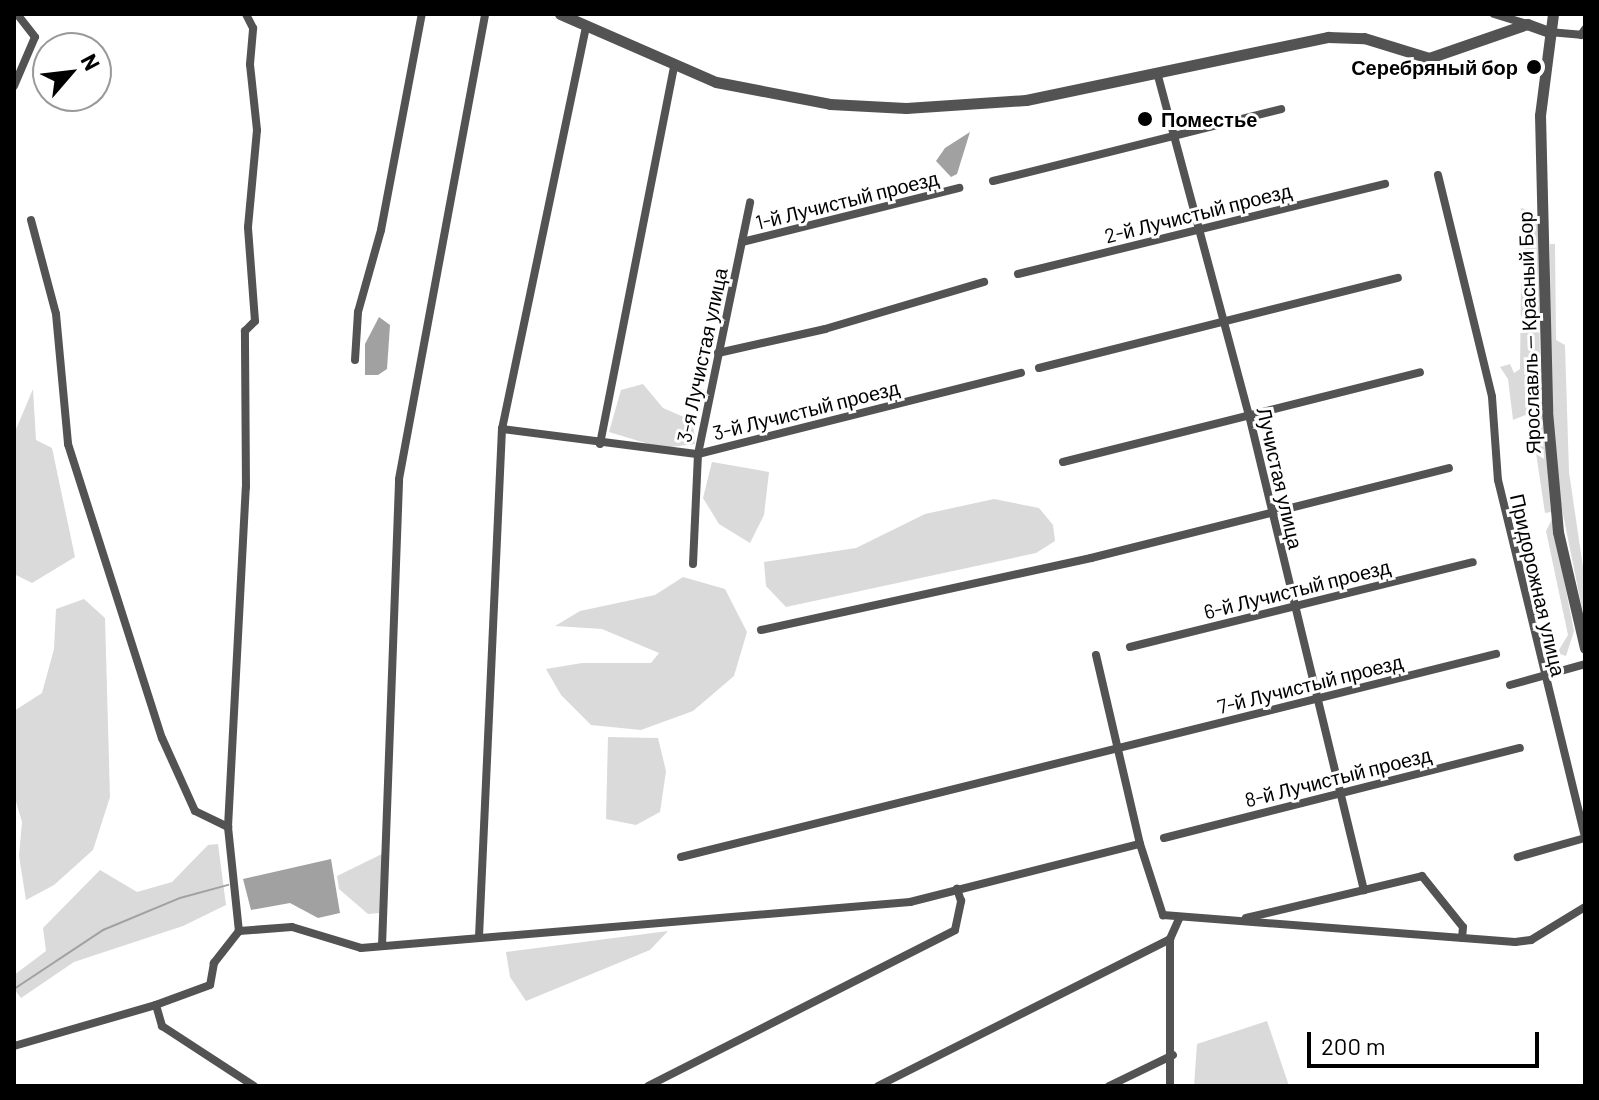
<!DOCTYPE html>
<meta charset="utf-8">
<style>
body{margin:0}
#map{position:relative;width:1599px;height:1100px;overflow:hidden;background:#fff;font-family:Barlow,sans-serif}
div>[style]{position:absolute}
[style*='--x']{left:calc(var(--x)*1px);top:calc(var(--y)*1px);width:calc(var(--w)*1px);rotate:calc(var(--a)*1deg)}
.green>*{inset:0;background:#dadada}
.water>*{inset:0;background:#a1a1a1}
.stream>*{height:2px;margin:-1px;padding:0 1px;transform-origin:1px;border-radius:1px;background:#a1a1a1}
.minor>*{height:8px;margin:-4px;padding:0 4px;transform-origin:4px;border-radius:4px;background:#535353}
.tertiary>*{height:11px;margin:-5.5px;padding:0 5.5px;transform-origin:5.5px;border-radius:5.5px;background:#535353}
.dots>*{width:22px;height:22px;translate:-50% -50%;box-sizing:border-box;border:4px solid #fff;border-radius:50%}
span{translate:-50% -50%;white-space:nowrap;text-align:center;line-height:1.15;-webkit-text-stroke:6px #fff;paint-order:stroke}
.poi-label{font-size:20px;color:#000;font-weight:700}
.right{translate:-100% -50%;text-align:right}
.left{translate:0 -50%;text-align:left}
.street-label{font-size:20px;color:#000}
.frame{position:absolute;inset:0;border:16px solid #000;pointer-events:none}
.north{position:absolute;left:32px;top:32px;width:80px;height:80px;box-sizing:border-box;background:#fff;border:2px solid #999;border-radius:50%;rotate:62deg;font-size:22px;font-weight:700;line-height:32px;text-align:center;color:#000}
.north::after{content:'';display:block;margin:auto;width:28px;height:36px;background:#000;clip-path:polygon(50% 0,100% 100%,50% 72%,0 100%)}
.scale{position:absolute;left:1307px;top:1032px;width:232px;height:36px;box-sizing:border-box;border:4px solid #000;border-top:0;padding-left:10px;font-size:24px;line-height:28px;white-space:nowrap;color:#000;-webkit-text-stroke:6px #fff;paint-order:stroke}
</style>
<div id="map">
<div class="green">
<i style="clip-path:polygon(1521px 208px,1532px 211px,1538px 223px,1540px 364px,1551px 512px,1545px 513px,1530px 413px,1513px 420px,1508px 379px,1500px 367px,1510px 364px,1514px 373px,1520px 369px,1521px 283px,1527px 274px)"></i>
<i style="clip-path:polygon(1550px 244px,1555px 244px,1556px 340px,1565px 345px,1569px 472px,1585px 581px,1583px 613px,1558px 490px,1551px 407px)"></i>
<i style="clip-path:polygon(643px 384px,663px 408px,693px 421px,695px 444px,662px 448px,609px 432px,621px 390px)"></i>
<i style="clip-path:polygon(33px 389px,36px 440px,52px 448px,75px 557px,32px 583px,14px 574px,14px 434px)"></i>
<i style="clip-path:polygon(712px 462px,769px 472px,764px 515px,750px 543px,719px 524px,703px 498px)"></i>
<i style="clip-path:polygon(994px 499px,1039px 508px,1053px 525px,1055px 541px,1036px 553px,786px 607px,766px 586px,764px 562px,856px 548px,925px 514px)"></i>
<i style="clip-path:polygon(1552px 519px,1574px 631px,1566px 656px,1557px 653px,1568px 635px,1546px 531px)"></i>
<i style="clip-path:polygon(683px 577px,725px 589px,747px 632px,734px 676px,693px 711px,641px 730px,591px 725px,561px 695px,546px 669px,582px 663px,651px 663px,659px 653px,602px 629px,555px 626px,580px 611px,655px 595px)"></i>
<i style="clip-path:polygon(84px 599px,105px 618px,110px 797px,93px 850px,54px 885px,26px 900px,19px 856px,22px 822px,14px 795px,14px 711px,42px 693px,54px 649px,56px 609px)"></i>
<i style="clip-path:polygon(608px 737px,658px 738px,666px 771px,660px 812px,636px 825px,606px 819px)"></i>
<i style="clip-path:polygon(218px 844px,226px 905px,183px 926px,74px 962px,21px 998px,14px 989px,14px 975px,46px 951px,43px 928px,100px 870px,137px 892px,172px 882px,208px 845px)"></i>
<i style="clip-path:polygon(386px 852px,380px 913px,368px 914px,339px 889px,337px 876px)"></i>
<i style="clip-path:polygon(668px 931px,650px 950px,526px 1001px,510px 977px,506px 952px)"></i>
<i style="clip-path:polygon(1267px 1021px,1289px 1086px,1194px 1086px,1197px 1044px)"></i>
</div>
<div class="water">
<i style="clip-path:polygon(970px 132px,957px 174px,951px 177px,936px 161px,945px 148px)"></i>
<i style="clip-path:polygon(379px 317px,390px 325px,387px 369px,378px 375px,365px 375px,365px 344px)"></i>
<i style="clip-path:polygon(331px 859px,340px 913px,318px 918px,290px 903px,251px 910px,243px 879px)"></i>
</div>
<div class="stream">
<i style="--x:14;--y:989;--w:107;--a:-33.5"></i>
<i style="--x:103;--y:930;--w:83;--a:-22.6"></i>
<i style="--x:180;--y:898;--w:50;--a:-15.2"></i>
</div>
<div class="minor">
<i style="--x:1494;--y:14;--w:34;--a:17"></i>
<i style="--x:1549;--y:32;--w:32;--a:5"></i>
<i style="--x:1581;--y:35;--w:7;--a:-56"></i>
<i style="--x:1158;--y:76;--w:351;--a:75"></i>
<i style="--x:1249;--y:415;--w:489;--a:76.4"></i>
<i style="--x:14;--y:86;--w:53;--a:-66.8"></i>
<i style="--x:35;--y:37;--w:29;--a:-128"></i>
<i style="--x:1438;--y:175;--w:228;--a:76.3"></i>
<i style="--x:1492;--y:397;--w:83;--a:85.9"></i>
<i style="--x:1498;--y:480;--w:368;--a:76.3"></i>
<i style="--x:1585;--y:838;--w:70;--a:164.2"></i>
<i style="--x:993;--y:181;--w:297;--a:-14"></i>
<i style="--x:31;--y:220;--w:97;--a:75.1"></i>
<i style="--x:56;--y:314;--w:131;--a:84.7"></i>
<i style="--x:68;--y:444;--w:309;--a:72.3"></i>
<i style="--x:162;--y:738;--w:80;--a:65.7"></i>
<i style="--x:195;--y:811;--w:37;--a:26"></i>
<i style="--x:228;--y:827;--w:105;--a:84"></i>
<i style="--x:239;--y:931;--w:41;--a:128"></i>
<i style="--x:214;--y:963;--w:22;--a:100"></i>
<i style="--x:210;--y:985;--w:58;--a:159.7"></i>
<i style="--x:156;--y:1005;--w:22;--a:74"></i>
<i style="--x:162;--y:1026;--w:110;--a:33.1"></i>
<i style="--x:742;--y:242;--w:224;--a:-14"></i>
<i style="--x:1018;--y:274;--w:378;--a:-13.8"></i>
<i style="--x:718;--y:353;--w:110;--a:-12.6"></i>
<i style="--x:825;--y:329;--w:166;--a:-16.5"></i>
<i style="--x:355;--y:360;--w:48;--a:-86.4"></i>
<i style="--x:358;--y:312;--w:85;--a:-74.3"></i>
<i style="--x:381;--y:230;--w:220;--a:-79.3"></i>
<i style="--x:1039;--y:368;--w:370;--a:-14.1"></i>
<i style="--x:502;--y:429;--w:198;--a:7.3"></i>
<i style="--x:698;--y:454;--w:333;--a:-14.1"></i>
<i style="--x:600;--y:444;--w:384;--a:-78.9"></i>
<i style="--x:1063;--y:462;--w:368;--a:-14.1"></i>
<i style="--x:693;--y:564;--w:110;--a:-87.4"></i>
<i style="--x:698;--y:454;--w:257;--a:-78.3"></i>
<i style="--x:761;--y:630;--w:338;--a:-12.3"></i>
<i style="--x:1091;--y:558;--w:369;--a:-14.1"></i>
<i style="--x:1130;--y:647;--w:353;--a:-13.9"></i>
<i style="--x:1096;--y:655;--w:194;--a:76.9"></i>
<i style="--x:1140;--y:844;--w:75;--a:72.1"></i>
<i style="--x:1163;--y:915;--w:353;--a:4.4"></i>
<i style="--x:1515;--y:942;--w:16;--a:-7"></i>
<i style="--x:1531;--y:940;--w:63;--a:-31.4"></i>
<i style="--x:1510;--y:685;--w:78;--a:-15.6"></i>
<i style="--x:228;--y:827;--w:340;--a:-87"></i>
<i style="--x:246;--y:487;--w:156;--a:-90.4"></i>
<i style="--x:245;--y:331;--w:14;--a:-45"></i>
<i style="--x:255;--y:321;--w:94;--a:-94.3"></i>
<i style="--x:248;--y:227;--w:97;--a:-84.7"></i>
<i style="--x:257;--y:130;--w:66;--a:-96.1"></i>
<i style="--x:250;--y:64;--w:36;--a:-85"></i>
<i style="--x:253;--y:28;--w:16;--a:-117"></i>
<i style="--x:1164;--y:838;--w:367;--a:-14.2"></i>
<i style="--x:681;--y:857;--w:840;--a:-13.99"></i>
<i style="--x:1246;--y:918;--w:181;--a:-13.4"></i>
<i style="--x:1422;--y:876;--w:65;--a:51.2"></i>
<i style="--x:1463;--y:927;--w:11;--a:95"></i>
<i style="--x:239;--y:931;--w:53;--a:-4.3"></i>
<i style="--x:292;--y:927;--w:72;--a:16.9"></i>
<i style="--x:361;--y:948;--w:551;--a:-4.79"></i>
<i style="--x:910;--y:902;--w:237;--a:-14.2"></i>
<i style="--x:479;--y:937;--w:509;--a:-87.41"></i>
<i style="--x:502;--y:429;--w:411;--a:-78.2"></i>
<i style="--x:382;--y:946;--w:467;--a:-87.9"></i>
<i style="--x:399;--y:479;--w:473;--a:-79.5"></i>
<i style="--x:14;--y:1046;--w:148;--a:-16.1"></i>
<i style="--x:648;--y:1086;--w:344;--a:-26.9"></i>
<i style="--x:955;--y:930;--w:30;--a:-78"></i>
<i style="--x:961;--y:901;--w:13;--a:-108"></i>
<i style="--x:878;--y:1086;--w:327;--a:-26.7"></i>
<i style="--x:1109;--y:1086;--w:71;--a:-25.8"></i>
<i style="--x:1170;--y:1086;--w:147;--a:-90"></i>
<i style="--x:1170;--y:939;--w:24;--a:-66"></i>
</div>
<div class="tertiary">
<i style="--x:560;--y:14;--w:170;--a:23.6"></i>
<i style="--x:716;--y:82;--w:116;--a:10.9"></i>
<i style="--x:830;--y:104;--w:76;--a:3"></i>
<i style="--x:906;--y:108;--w:120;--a:-3.8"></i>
<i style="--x:1026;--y:100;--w:309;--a:-11.8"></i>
<i style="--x:1328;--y:37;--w:36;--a:2"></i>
<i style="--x:1364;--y:38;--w:68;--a:17.1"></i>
<i style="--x:1429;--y:58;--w:104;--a:-19.1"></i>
<i style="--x:1527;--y:24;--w:23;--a:20"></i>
<i style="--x:1553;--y:14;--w:102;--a:97.3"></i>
<i style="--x:1540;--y:115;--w:296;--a:88.6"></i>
<i style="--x:1547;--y:411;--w:121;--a:84.8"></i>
<i style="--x:1558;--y:532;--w:119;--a:76.9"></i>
</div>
<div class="dots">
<i style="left:1534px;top:67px;background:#000"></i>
<i style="left:1145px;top:119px;background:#000"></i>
</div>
<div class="poi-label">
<span class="right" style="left:1518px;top:67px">Серебряный бор</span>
<span class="left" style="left:1161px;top:119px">Поместье</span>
</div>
<div class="street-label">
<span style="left:847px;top:200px;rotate:-14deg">1-й Лучистый проезд</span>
<span style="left:1198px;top:213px;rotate:-14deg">2-й Лучистый проезд</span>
<span style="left:1529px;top:333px;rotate:-92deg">Ярославль — Красный Бор</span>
<span style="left:702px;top:355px;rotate:-78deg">3-я Лучистая улица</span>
<span style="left:806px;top:410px;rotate:-14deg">3-й Лучистый проезд</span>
<span style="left:1280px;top:478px;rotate:77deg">Лучистая улица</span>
<span style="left:1538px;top:585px;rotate:77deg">Придорожная улица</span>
<span style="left:1297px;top:589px;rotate:-14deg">6-й Лучистый проезд</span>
<span style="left:1310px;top:684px;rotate:-14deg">7-й Лучистый проезд</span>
<span style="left:1338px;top:777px;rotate:-14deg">8-й Лучистый проезд</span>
</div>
<div class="frame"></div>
<div class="north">N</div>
<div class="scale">200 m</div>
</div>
